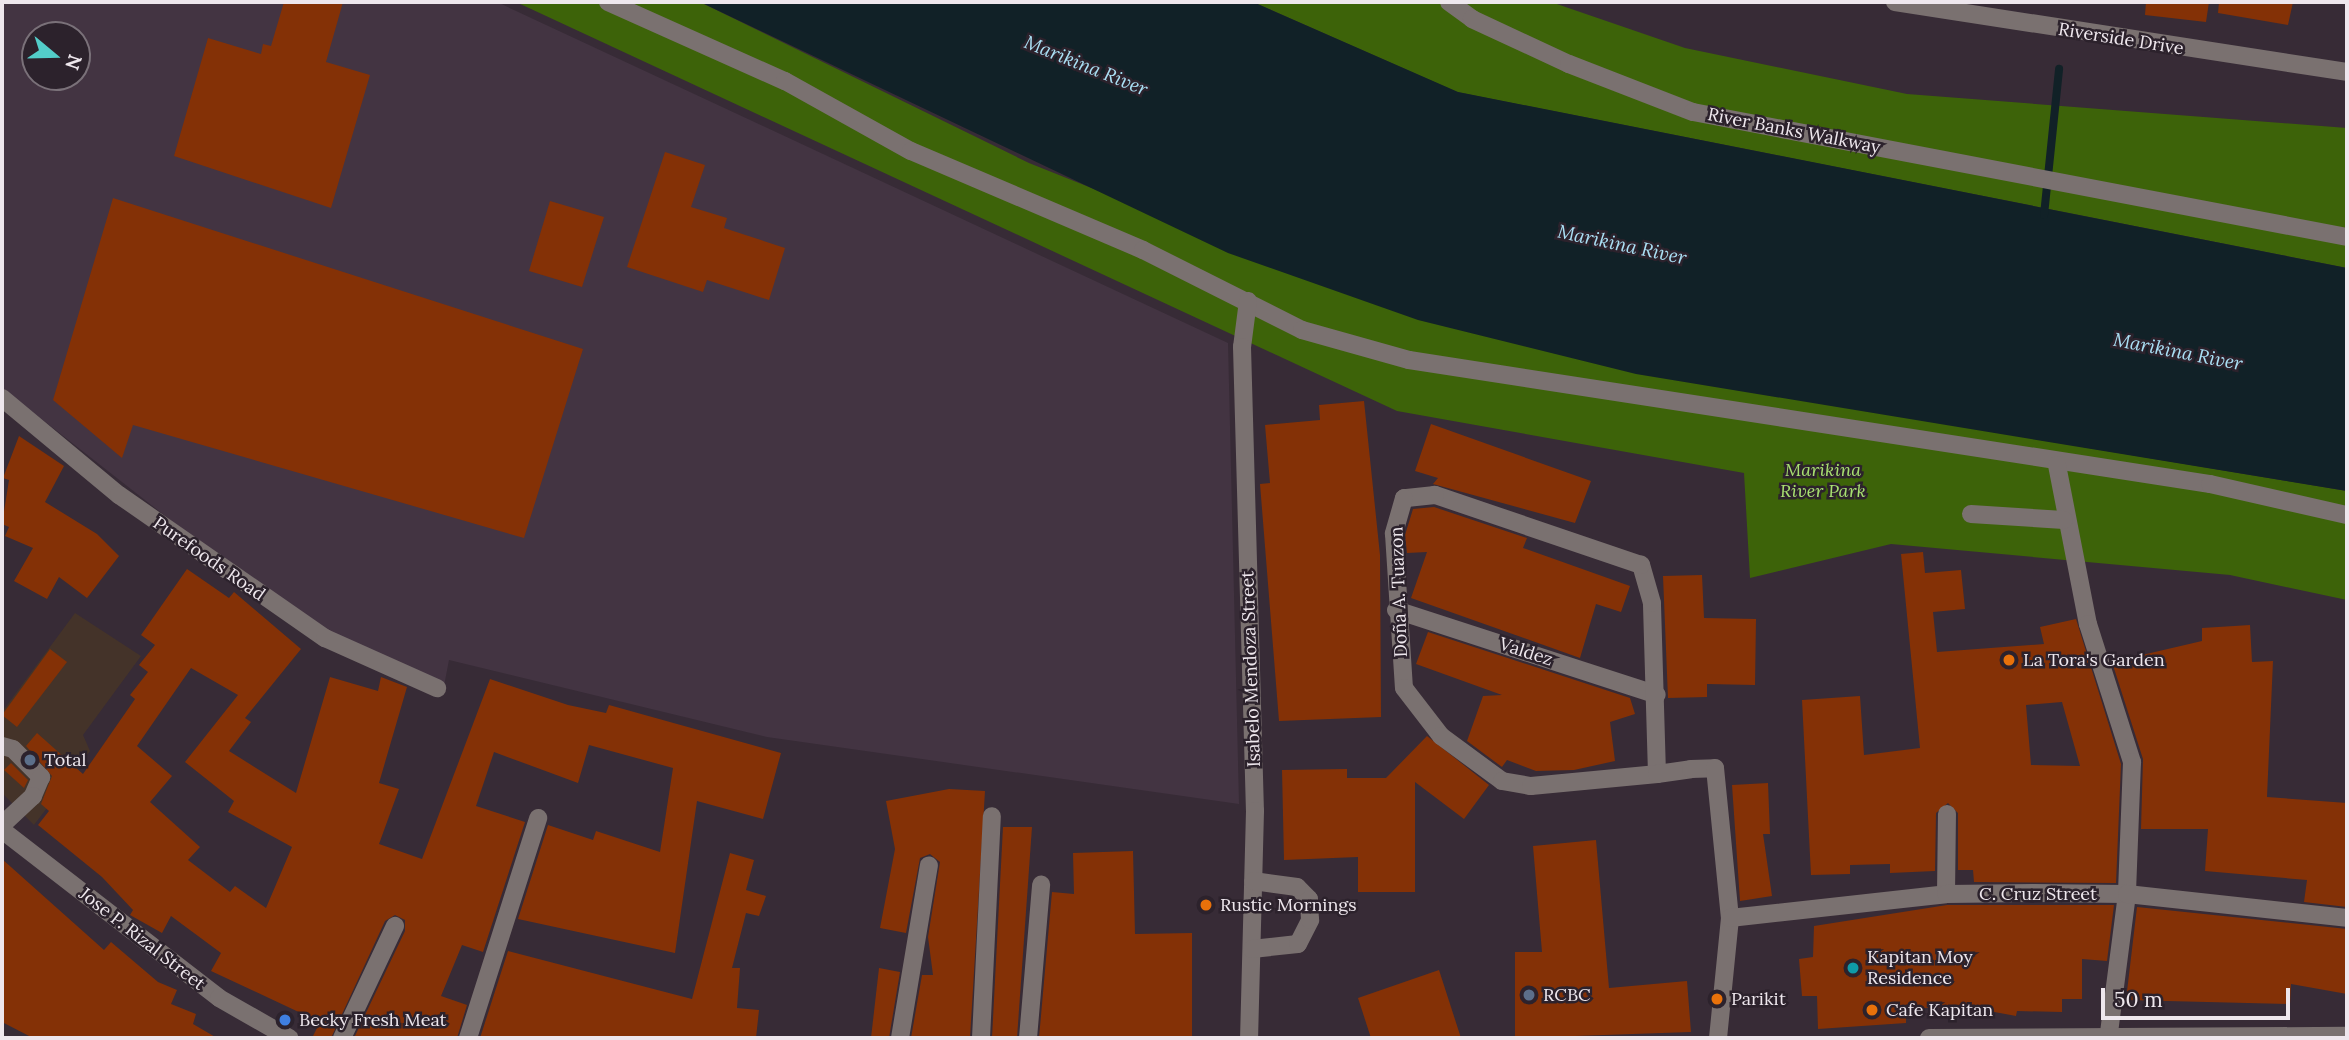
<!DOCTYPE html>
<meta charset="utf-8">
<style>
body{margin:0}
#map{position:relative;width:2349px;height:1040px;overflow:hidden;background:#372b36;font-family:Lora,serif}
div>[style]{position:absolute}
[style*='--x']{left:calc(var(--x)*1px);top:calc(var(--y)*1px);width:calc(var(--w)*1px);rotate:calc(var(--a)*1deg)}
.commercial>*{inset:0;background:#443329}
.built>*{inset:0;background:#433442}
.green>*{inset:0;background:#3d6309}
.water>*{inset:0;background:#112127}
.stream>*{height:8px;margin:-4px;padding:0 4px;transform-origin:4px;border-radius:4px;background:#112127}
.building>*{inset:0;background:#843106}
.minor>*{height:18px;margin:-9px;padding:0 9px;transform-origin:9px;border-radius:9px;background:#7a7170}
.dots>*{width:19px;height:19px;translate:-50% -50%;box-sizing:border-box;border:4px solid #2c222c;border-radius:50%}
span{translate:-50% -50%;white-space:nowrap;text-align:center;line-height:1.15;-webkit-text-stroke:5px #2c222c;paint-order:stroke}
.street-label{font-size:18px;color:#eee7ed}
.park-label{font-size:18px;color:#a8e071;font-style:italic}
.poi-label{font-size:18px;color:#eee7ed}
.left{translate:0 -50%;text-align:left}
.water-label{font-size:19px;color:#aadff4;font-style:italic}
.frame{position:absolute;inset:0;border:4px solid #eee7ed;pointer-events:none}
.north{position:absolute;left:21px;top:21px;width:70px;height:70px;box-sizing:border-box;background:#2c222c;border:2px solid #7a7179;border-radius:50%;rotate:109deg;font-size:19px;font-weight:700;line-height:28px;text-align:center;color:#eee7ed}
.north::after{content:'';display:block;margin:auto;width:24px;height:32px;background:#53cdc9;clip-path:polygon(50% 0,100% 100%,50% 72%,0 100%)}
.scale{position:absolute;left:2101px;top:988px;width:189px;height:32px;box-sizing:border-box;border:4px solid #eee7ed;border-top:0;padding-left:9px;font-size:21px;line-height:24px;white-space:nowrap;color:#eee7ed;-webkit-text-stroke:5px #2c222c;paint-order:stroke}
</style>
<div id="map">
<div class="commercial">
<i style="clip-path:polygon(75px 613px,141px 656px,83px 735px,90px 751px,34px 825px,2px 793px,2px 712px)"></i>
</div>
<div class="built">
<i style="clip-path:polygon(evenodd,2px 2px,497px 2px,1228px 343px,1239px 804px,767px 737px,449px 660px,444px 686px,386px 670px,210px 551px,2px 388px,2px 2px,35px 35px,77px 35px,77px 77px,35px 77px,35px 35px)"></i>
</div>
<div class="green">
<i style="clip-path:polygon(516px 2px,700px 2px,1029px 163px,1119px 199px,1916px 419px,2347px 491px,2347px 600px,2230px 575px,1891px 544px,1750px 578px,1744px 473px,1397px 411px)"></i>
<i style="clip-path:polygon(1253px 2px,1551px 2px,1685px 48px,1907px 94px,2347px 128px,2347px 268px,1457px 92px)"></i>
</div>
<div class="water">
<i style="clip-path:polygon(700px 2px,1253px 2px,1458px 92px,2347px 268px,2347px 491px,1636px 374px,1418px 320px,1228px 253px)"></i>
</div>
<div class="stream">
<i style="--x:2044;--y:215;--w:147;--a:-84.1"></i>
</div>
<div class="building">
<i style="clip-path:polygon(284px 2px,343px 2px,326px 62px,370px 75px,331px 208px,174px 156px,208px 38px,261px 54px,263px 44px,271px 46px)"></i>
<i style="clip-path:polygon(2146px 2px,2209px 2px,2206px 22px,2145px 15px)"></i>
<i style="clip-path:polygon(2219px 2px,2293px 2px,2288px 25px,2218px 13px)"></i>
<i style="clip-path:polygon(665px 152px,705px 165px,691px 207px,727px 218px,724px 228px,785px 248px,769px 300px,707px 280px,703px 292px,627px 267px)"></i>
<i style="clip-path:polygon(113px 198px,583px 349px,524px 538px,133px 425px,122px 458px,53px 400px)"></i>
<i style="clip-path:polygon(550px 201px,604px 217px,582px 287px,529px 271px)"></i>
<i style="clip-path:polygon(1364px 401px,1380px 555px,1381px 717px,1279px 721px,1260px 484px,1270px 483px,1265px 425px,1320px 420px,1319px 405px)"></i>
<i style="clip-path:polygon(1431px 424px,1591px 481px,1575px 523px,1433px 484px,1438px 478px,1415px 471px)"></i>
<i style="clip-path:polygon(19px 436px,64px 466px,45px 502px,97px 534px,119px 556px,87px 598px,59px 577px,47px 599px,14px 581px,33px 548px,5px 536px,9px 527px,2px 524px,9px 480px,3px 478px)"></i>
<i style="clip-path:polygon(1434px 507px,1527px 538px,1523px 548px,1630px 586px,1621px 612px,1596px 604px,1580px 658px,1411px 598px,1427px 552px,1407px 553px,1405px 535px,1413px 509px)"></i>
<i style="clip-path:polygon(evenodd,1923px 552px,1925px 573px,1961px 570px,1965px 609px,1933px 612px,1937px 652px,2044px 644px,2040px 627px,2076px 619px,2121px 764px,2116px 883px,1974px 882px,1973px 870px,1958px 870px,1958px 813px,1948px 803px,1936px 813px,1935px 871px,1890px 873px,1890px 864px,1850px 865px,1850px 874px,1811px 875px,1802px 700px,1860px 696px,1864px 755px,1920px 748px,1901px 554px,1923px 552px,2062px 702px,2080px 766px,2031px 765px,2026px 705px,2062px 702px)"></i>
<i style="clip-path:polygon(evenodd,187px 569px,229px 598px,234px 592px,301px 649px,245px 718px,251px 722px,229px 751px,296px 793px,330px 677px,378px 691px,381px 677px,407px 687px,379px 783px,399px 789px,379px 844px,422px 859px,490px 679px,568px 705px,606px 713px,609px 705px,781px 753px,763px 819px,697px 801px,675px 953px,518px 919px,548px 825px,593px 840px,596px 831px,660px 852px,673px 768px,589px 745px,578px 783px,494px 752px,476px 806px,525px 822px,483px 952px,462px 945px,441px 996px,467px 1005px,457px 1038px,354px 1038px,405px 931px,405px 920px,395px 915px,385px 921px,331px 1038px,312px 1038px,320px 1022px,211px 971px,221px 953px,171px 916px,162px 933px,130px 915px,133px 910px,102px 877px,38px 825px,49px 811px,41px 804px,52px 776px,26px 746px,37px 733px,83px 774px,135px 699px,130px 695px,148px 672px,139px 665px,155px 645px,141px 635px,187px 569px,191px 668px,238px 695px,185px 762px,234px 801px,228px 812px,292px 847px,266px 908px,235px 886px,230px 892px,188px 860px,200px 847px,150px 802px,172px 776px,137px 746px,191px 668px)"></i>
<i style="clip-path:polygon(1702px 575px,1704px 618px,1756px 619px,1755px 685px,1707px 684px,1707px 697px,1668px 698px,1663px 576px)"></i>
<i style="clip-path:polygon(2250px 625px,2252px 662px,2273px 661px,2267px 797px,2347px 803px,2347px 907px,2304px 902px,2307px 880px,2205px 871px,2208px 829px,2141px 829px,2143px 759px,2112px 662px,2202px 641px,2202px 628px)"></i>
<i style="clip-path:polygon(1428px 632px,1630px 698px,1635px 714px,1610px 722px,1615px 761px,1574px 770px,1536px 771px,1507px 760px,1502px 767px,1467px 741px,1483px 696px,1502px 695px,1416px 664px)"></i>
<i style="clip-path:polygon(50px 649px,67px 662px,17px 727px,2px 715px)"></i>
<i style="clip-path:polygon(1427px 736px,1489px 785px,1464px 819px,1415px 782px,1415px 892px,1358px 892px,1358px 857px,1284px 860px,1282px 770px,1347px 769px,1347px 778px,1386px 778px)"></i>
<i style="clip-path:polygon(11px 763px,28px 780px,24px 788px,4px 770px)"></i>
<i style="clip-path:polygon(1768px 783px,1770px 834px,1763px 834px,1772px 896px,1740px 901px,1732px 785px)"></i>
<i style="clip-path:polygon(949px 789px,985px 791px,970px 1038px,911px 1038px,922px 975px,933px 975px,928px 937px,940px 862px,930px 854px,920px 858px,906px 933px,880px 928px,895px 849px,886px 801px)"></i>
<i style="clip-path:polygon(1003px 827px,1032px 827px,1017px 1038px,992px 1038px)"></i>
<i style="clip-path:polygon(1596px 840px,1609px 988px,1687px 981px,1691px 1032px,1515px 1038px,1515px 952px,1542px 952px,1533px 846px)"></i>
<i style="clip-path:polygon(1133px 851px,1135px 934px,1192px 933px,1192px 1038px,1039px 1038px,1052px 892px,1074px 894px,1073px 853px)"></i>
<i style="clip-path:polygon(730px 853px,754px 860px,746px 890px,766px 896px,759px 916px,746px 913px,732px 968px,740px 968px,737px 1008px,759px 1010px,756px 1038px,480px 1038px,508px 951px,692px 999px)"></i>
<i style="clip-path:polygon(2px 859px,104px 950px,111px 942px,158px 982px,177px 990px,171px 1004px,196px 1014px,193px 1024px,217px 1038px,33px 1038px,2px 1022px)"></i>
<i style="clip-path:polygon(1947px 905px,2114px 905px,2107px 961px,2082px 959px,2082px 999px,2062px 999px,2062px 1012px,2017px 1011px,2016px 1016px,1962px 1006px,1906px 1009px,1906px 1023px,1818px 1029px,1817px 996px,1802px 996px,1799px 959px,1813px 957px,1814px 926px)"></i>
<i style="clip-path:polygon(2137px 907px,2347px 929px,2347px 994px,2291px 984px,2290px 1004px,2126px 1000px)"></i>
<i style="clip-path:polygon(879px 968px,900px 972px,889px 1038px,871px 1038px)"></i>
<i style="clip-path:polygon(1439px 970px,1461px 1038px,1371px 1038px,1358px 998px)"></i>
</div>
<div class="minor">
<i style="--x:608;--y:2;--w:194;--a:24.1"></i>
<i style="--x:785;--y:81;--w:144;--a:29.1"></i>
<i style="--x:911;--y:151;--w:252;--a:23.1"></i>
<i style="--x:1143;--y:250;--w:178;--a:26.7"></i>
<i style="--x:1302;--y:330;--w:111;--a:15.7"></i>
<i style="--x:1409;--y:360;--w:811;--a:8.8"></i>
<i style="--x:2210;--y:484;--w:140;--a:12.8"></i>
<i style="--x:1449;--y:2;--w:29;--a:36"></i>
<i style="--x:1472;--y:19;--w:107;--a:24.9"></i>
<i style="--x:1569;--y:64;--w:133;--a:21.2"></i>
<i style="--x:1693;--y:112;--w:666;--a:10.82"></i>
<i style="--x:1895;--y:2;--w:457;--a:8.8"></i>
<i style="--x:1248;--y:301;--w:46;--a:97.4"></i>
<i style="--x:1242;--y:347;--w:464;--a:88.4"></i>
<i style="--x:1255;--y:811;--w:227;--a:91.5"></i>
<i style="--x:2;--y:398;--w:152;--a:39.7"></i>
<i style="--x:119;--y:495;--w:251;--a:34.8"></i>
<i style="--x:325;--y:638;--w:123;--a:24.1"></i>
<i style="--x:2057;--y:465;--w:162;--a:79"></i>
<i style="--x:2088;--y:624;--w:145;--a:72.3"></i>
<i style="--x:2132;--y:762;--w:132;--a:92.2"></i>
<i style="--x:2127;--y:894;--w:139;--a:97.4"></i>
<i style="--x:1971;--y:514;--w:93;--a:3.7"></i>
<i style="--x:1396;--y:610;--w:274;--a:18"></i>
<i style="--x:2;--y:746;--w:11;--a:15"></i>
<i style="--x:13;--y:749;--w:40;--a:45"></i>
<i style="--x:41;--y:777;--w:21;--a:113"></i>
<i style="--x:33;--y:796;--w:42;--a:136.9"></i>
<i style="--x:1657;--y:774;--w:171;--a:-91.7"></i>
<i style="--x:1652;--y:603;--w:40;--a:-106"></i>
<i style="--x:1641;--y:565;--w:218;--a:-161.2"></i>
<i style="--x:1435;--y:495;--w:31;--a:174"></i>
<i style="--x:1404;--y:498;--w:37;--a:106"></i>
<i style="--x:1394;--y:534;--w:154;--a:86.3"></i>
<i style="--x:1404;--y:688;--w:61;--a:52.4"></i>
<i style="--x:1441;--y:736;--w:76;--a:36.4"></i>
<i style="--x:1502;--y:781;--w:29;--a:10"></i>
<i style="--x:1531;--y:786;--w:127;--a:-5.4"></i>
<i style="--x:1657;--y:774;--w:34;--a:-8"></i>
<i style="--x:1691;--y:769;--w:24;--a:-2"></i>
<i style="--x:1715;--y:768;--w:151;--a:84.3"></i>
<i style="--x:1730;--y:918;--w:121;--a:95.7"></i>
<i style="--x:2;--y:830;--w:274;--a:37.7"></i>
<i style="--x:219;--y:998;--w:81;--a:29.7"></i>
<i style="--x:1946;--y:894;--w:80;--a:-89.3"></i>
<i style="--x:1730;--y:918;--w:217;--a:-6.3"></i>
<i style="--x:1946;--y:894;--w:87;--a:-0.7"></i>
<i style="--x:2033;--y:893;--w:94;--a:0.6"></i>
<i style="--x:2127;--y:894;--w:221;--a:6.2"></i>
<i style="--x:1252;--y:949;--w:46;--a:-6.2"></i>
<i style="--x:1298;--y:944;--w:27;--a:-63"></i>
<i style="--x:1310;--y:920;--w:21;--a:-93"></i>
<i style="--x:1309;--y:899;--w:17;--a:-135"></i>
<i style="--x:1297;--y:887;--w:44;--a:-172.2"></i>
<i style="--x:342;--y:1038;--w:124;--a:-64.7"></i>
<i style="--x:468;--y:1038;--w:231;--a:-72.3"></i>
<i style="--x:900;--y:1038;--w:175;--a:-80.5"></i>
<i style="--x:981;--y:1038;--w:222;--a:-87.2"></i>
<i style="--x:1028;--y:1038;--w:154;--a:-85.1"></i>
<i style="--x:1929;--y:1038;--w:418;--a:-0.3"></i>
</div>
<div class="dots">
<i style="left:2009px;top:660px;background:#e8710a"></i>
<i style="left:30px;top:760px;background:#5c6f8a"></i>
<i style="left:1206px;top:905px;background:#e8710a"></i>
<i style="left:1853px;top:968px;background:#0f9aa8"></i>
<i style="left:1529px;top:995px;background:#5c6f8a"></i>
<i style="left:1717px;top:999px;background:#e8710a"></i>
<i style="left:1872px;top:1010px;background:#e8710a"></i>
<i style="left:285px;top:1020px;background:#3f7fe0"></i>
</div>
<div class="street-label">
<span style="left:2121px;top:39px;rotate:9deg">Riverside Drive</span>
<span style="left:1794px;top:131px;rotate:11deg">River Banks Walkway</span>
<span style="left:209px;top:559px;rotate:35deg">Purefoods Road</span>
<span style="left:1399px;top:592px;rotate:-92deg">Doña A. Tuazon</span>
<span style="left:1526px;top:652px;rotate:18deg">Valdez</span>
<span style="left:1251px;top:669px;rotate:-92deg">Isabelo Mendoza Street</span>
<span style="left:2038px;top:894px">C. Cruz Street</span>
<span style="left:142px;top:939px;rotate:38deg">Jose P. Rizal Street</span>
</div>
<div class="park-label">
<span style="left:1823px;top:481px">Marikina<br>River Park</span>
</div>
<div class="poi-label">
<span class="left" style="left:2023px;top:660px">La Tora's Garden</span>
<span class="left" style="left:44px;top:760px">Total</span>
<span class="left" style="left:1220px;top:905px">Rustic Mornings</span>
<span class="left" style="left:1867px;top:968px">Kapitan Moy<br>Residence</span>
<span class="left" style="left:1543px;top:995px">RCBC</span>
<span class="left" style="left:1731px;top:999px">Parikit</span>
<span class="left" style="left:1886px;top:1010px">Cafe Kapitan</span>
<span class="left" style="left:299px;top:1020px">Becky Fresh Meat</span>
</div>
<div class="water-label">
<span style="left:1086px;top:66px;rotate:22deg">Marikina River</span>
<span style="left:1622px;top:245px;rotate:12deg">Marikina River</span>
<span style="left:2178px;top:352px;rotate:11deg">Marikina River</span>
</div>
<div class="frame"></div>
<div class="north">N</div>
<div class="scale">50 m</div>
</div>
